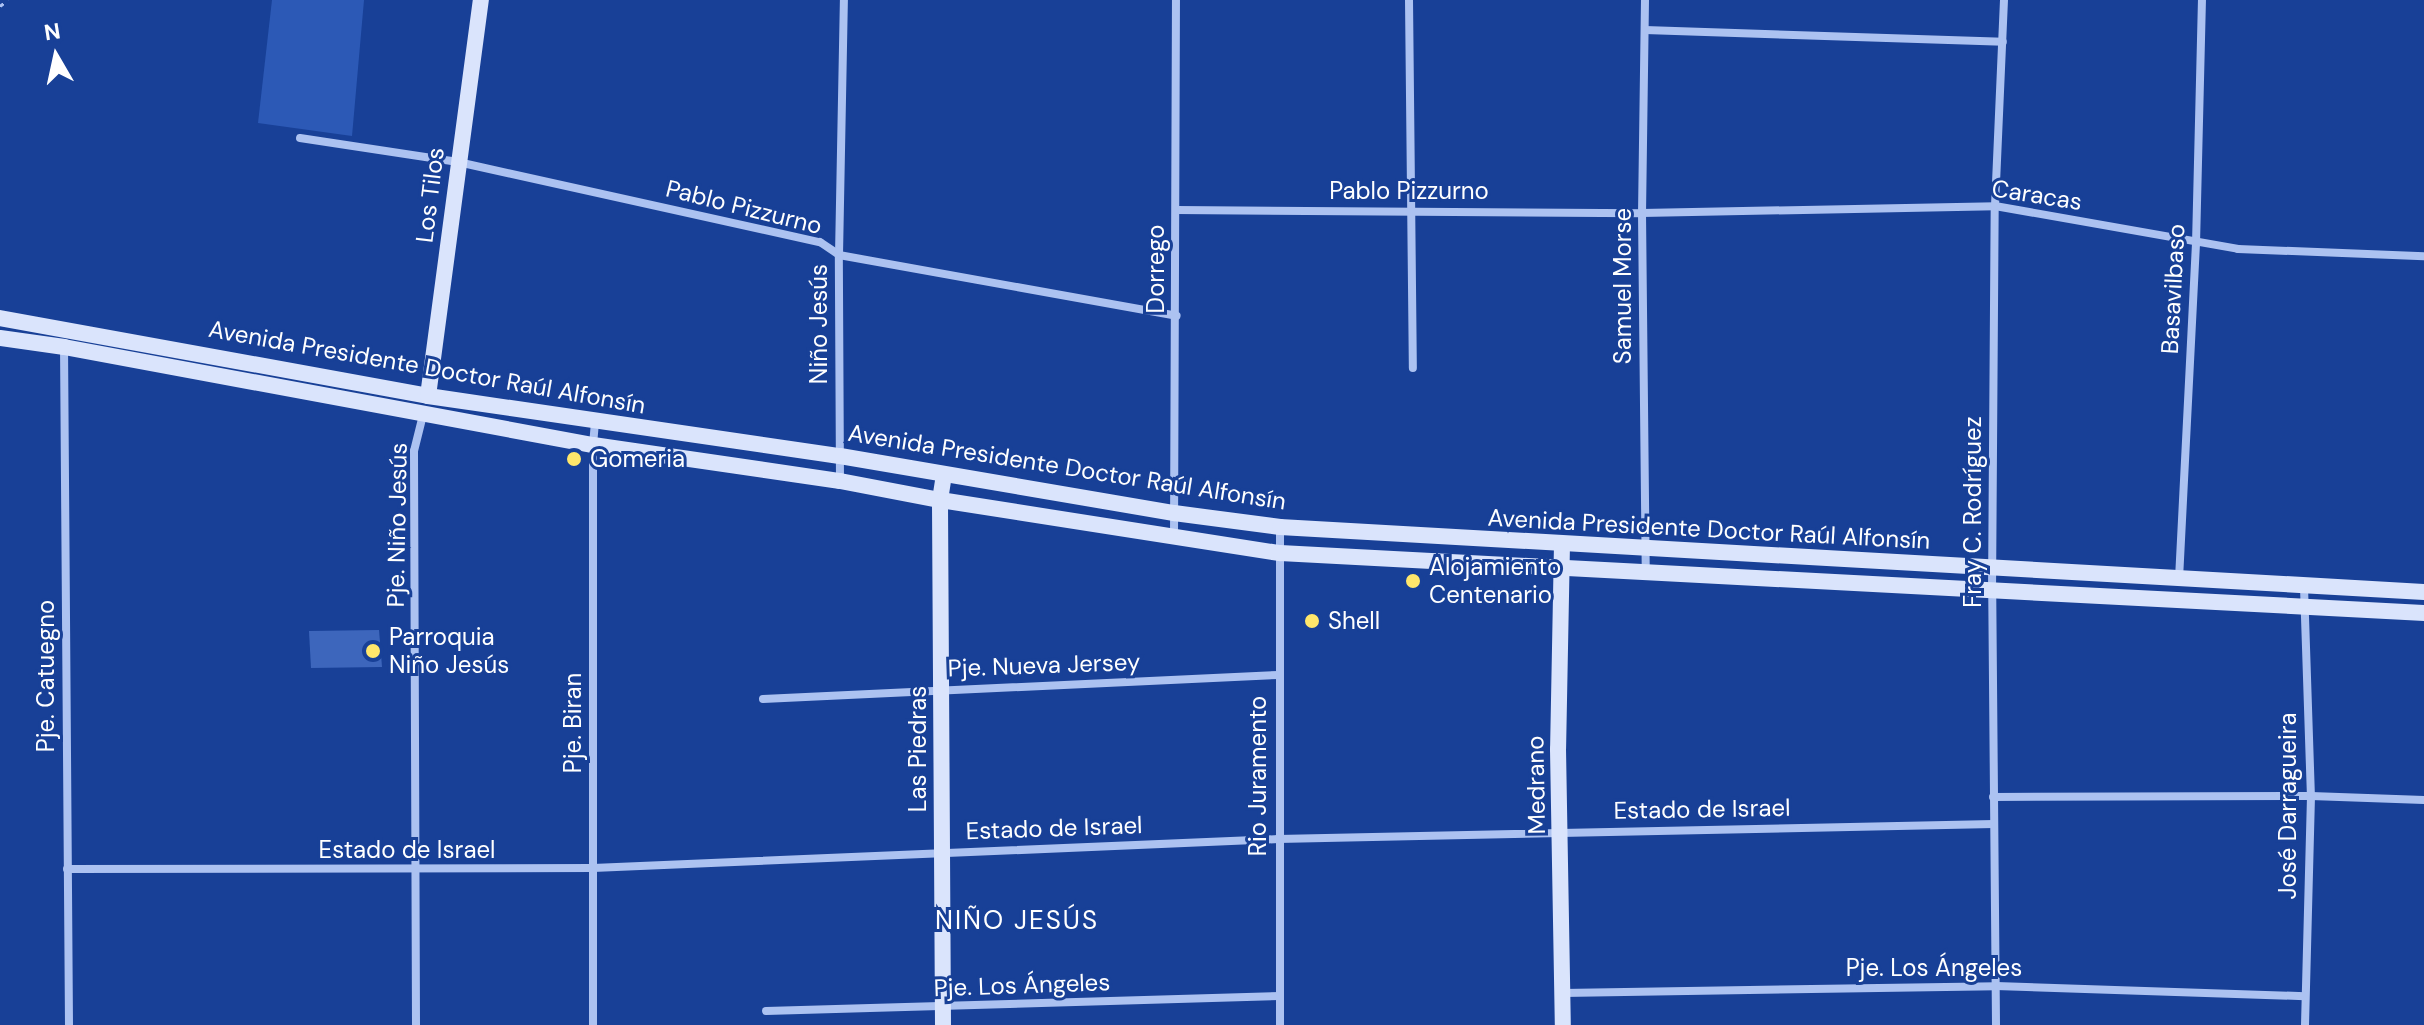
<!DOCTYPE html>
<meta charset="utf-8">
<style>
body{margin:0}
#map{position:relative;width:2424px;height:1025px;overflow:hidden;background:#184097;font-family:"DM Sans",sans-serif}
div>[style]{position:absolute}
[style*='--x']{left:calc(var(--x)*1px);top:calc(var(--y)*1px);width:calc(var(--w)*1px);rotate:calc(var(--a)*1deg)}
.green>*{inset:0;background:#2c59b6}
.building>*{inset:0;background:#3d66bc}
.path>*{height:3px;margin-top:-1.5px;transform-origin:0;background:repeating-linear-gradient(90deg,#acc2f1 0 4px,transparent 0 10px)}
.street>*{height:8px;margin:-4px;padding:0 4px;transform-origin:4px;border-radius:4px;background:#acc2f1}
.secondary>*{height:16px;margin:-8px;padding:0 8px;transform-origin:8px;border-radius:8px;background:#dae4fc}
.dots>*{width:22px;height:22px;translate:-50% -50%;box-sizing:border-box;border:4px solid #184097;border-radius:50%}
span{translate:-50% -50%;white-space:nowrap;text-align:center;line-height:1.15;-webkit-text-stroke:6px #184097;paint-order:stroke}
.street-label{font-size:24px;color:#fff}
.poi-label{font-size:24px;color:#fff}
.left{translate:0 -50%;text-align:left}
.neighbourhood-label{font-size:26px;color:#fff;letter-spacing:2px}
.north{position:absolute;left:16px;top:16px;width:80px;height:80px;-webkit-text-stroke:6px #184097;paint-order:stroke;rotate:351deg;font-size:22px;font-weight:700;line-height:32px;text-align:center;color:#fff}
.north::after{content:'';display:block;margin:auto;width:28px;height:36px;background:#fff;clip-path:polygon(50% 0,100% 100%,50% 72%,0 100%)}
</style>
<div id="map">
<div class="green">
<i style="clip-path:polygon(272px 0,364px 0,352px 136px,258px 123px)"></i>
</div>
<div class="building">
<i style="clip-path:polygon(379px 630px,382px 667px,311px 668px,309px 631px)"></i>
</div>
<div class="path">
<i style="--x:0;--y:6;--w:10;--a:-37"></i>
</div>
<div class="street">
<i style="--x:1409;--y:0;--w:368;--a:89.4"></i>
<i style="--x:1645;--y:0;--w:213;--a:90.8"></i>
<i style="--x:1642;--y:213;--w:359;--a:89.4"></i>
<i style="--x:1645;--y:30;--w:358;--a:1.9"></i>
<i style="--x:300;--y:138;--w:160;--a:8.6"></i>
<i style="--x:458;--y:162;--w:371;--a:12.5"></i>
<i style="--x:820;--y:242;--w:23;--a:34"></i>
<i style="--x:839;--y:255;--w:343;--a:10.2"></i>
<i style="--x:1176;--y:210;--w:466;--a:0.4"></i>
<i style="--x:1642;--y:213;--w:353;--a:-1.1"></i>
<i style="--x:1995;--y:206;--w:247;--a:10"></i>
<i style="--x:2238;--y:249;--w:186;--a:2.2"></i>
<i style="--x:64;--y:344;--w:681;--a:89.58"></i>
<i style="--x:840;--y:481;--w:226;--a:-90.3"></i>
<i style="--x:839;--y:255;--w:255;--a:-88.9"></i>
<i style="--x:1174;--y:538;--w:538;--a:-89.79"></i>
<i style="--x:2179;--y:579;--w:335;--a:-87.1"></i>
<i style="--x:2196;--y:244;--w:244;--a:-88.6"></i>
<i style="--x:2304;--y:587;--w:209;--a:88.1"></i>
<i style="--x:2311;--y:796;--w:229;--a:91.5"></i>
<i style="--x:763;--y:699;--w:516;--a:-2.67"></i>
<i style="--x:1993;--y:797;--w:318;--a:-0.2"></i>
<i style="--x:2311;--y:796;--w:113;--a:2"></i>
<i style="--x:67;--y:869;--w:526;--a:-0.11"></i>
<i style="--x:593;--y:868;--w:686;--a:-2.42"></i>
<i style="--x:1278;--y:839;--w:716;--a:-1.2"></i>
<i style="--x:1563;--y:993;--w:433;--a:-0.9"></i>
<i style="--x:1996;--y:986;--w:309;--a:1.9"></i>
<i style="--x:766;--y:1011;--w:514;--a:-1.67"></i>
<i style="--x:416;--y:1025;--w:574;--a:-90.2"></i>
<i style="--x:414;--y:451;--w:41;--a:-76"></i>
<i style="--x:593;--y:1025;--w:580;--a:-90"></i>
<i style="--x:593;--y:445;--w:23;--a:-85"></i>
<i style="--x:1280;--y:1025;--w:498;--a:-90"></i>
<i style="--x:1996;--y:1025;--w:432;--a:-90.5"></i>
<i style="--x:1992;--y:593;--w:387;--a:-89.6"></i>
<i style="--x:1995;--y:206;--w:206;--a:-87.5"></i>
</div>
<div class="secondary">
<i style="--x:0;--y:318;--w:435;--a:10.3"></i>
<i style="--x:428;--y:396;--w:416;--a:8.3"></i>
<i style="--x:840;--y:456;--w:339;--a:9.7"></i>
<i style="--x:1174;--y:513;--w:107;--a:7.5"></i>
<i style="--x:1280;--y:527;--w:1146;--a:3.25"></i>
<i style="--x:0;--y:338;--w:65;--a:8"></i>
<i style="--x:64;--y:347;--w:538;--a:10.5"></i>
<i style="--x:593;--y:445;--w:250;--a:8.3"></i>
<i style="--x:840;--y:481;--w:102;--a:10.8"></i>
<i style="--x:940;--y:500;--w:344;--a:8.9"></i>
<i style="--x:1280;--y:553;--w:1146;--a:3"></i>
<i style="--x:428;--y:396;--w:400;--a:-82.4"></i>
<i style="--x:1562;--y:544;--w:205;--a:91.1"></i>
<i style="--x:1558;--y:749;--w:276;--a:89"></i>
<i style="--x:943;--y:1025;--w:525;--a:-90.33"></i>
<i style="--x:940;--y:500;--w:26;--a:-81"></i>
</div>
<div class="dots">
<i style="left:574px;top:459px;background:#ffe76b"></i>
<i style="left:1413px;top:581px;background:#ffe76b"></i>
<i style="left:1312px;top:621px;background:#ffe76b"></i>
<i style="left:373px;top:651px;background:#ffe76b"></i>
</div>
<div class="street-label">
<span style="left:1409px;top:191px">Pablo Pizzurno</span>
<span style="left:430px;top:195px;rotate:-83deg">Los Tilos</span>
<span style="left:2037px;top:195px;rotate:9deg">Caracas</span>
<span style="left:744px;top:207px;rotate:14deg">Pablo Pizzurno</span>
<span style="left:1156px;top:269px;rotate:-90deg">Dorrego</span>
<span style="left:1623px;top:286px;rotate:-90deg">Samuel Morse</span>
<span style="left:2173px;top:289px;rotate:-87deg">Basavilbaso</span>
<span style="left:819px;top:324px;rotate:-90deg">Niño Jesús</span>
<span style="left:427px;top:367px;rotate:10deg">Avenida Presidente Doctor Raúl Alfonsín</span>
<span style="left:1067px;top:467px;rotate:9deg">Avenida Presidente Doctor Raúl Alfonsín</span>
<span style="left:1973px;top:512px;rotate:-90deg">Fray C. Rodríguez</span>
<span style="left:397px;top:525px;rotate:-89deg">Pje. Niño Jesús</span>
<span style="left:1709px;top:529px;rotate:3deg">Avenida Presidente Doctor Raúl Alfonsín</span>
<span style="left:1044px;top:665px;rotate:-2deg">Pje. Nueva Jersey</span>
<span style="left:46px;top:676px;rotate:-90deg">Pje. Catuegno</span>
<span style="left:573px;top:723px;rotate:-90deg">Pje. Biran</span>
<span style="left:918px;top:749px;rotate:-90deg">Las Piedras</span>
<span style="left:1258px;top:776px;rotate:-90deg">Rio Juramento</span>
<span style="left:1536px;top:785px;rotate:-91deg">Medrano</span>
<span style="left:2288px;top:806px;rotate:-90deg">José Darragueira</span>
<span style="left:1702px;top:809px;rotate:-1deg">Estado de Israel</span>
<span style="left:1054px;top:828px;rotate:-2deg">Estado de Israel</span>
<span style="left:407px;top:850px">Estado de Israel</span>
<span style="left:1934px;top:968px">Pje. Los Ángeles</span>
<span style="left:1022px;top:985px;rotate:-2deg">Pje. Los Ángeles</span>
</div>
<div class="poi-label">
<span class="left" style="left:590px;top:459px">Gomeria</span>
<span class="left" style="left:1429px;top:581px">Alojamiento<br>Centenario</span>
<span class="left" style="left:1328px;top:621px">Shell</span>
<span class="left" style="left:389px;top:651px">Parroquia<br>Niño Jesús</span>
</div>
<div class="neighbourhood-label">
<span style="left:1017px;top:921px">NIÑO JESÚS</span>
</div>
<div class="north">N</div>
</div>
